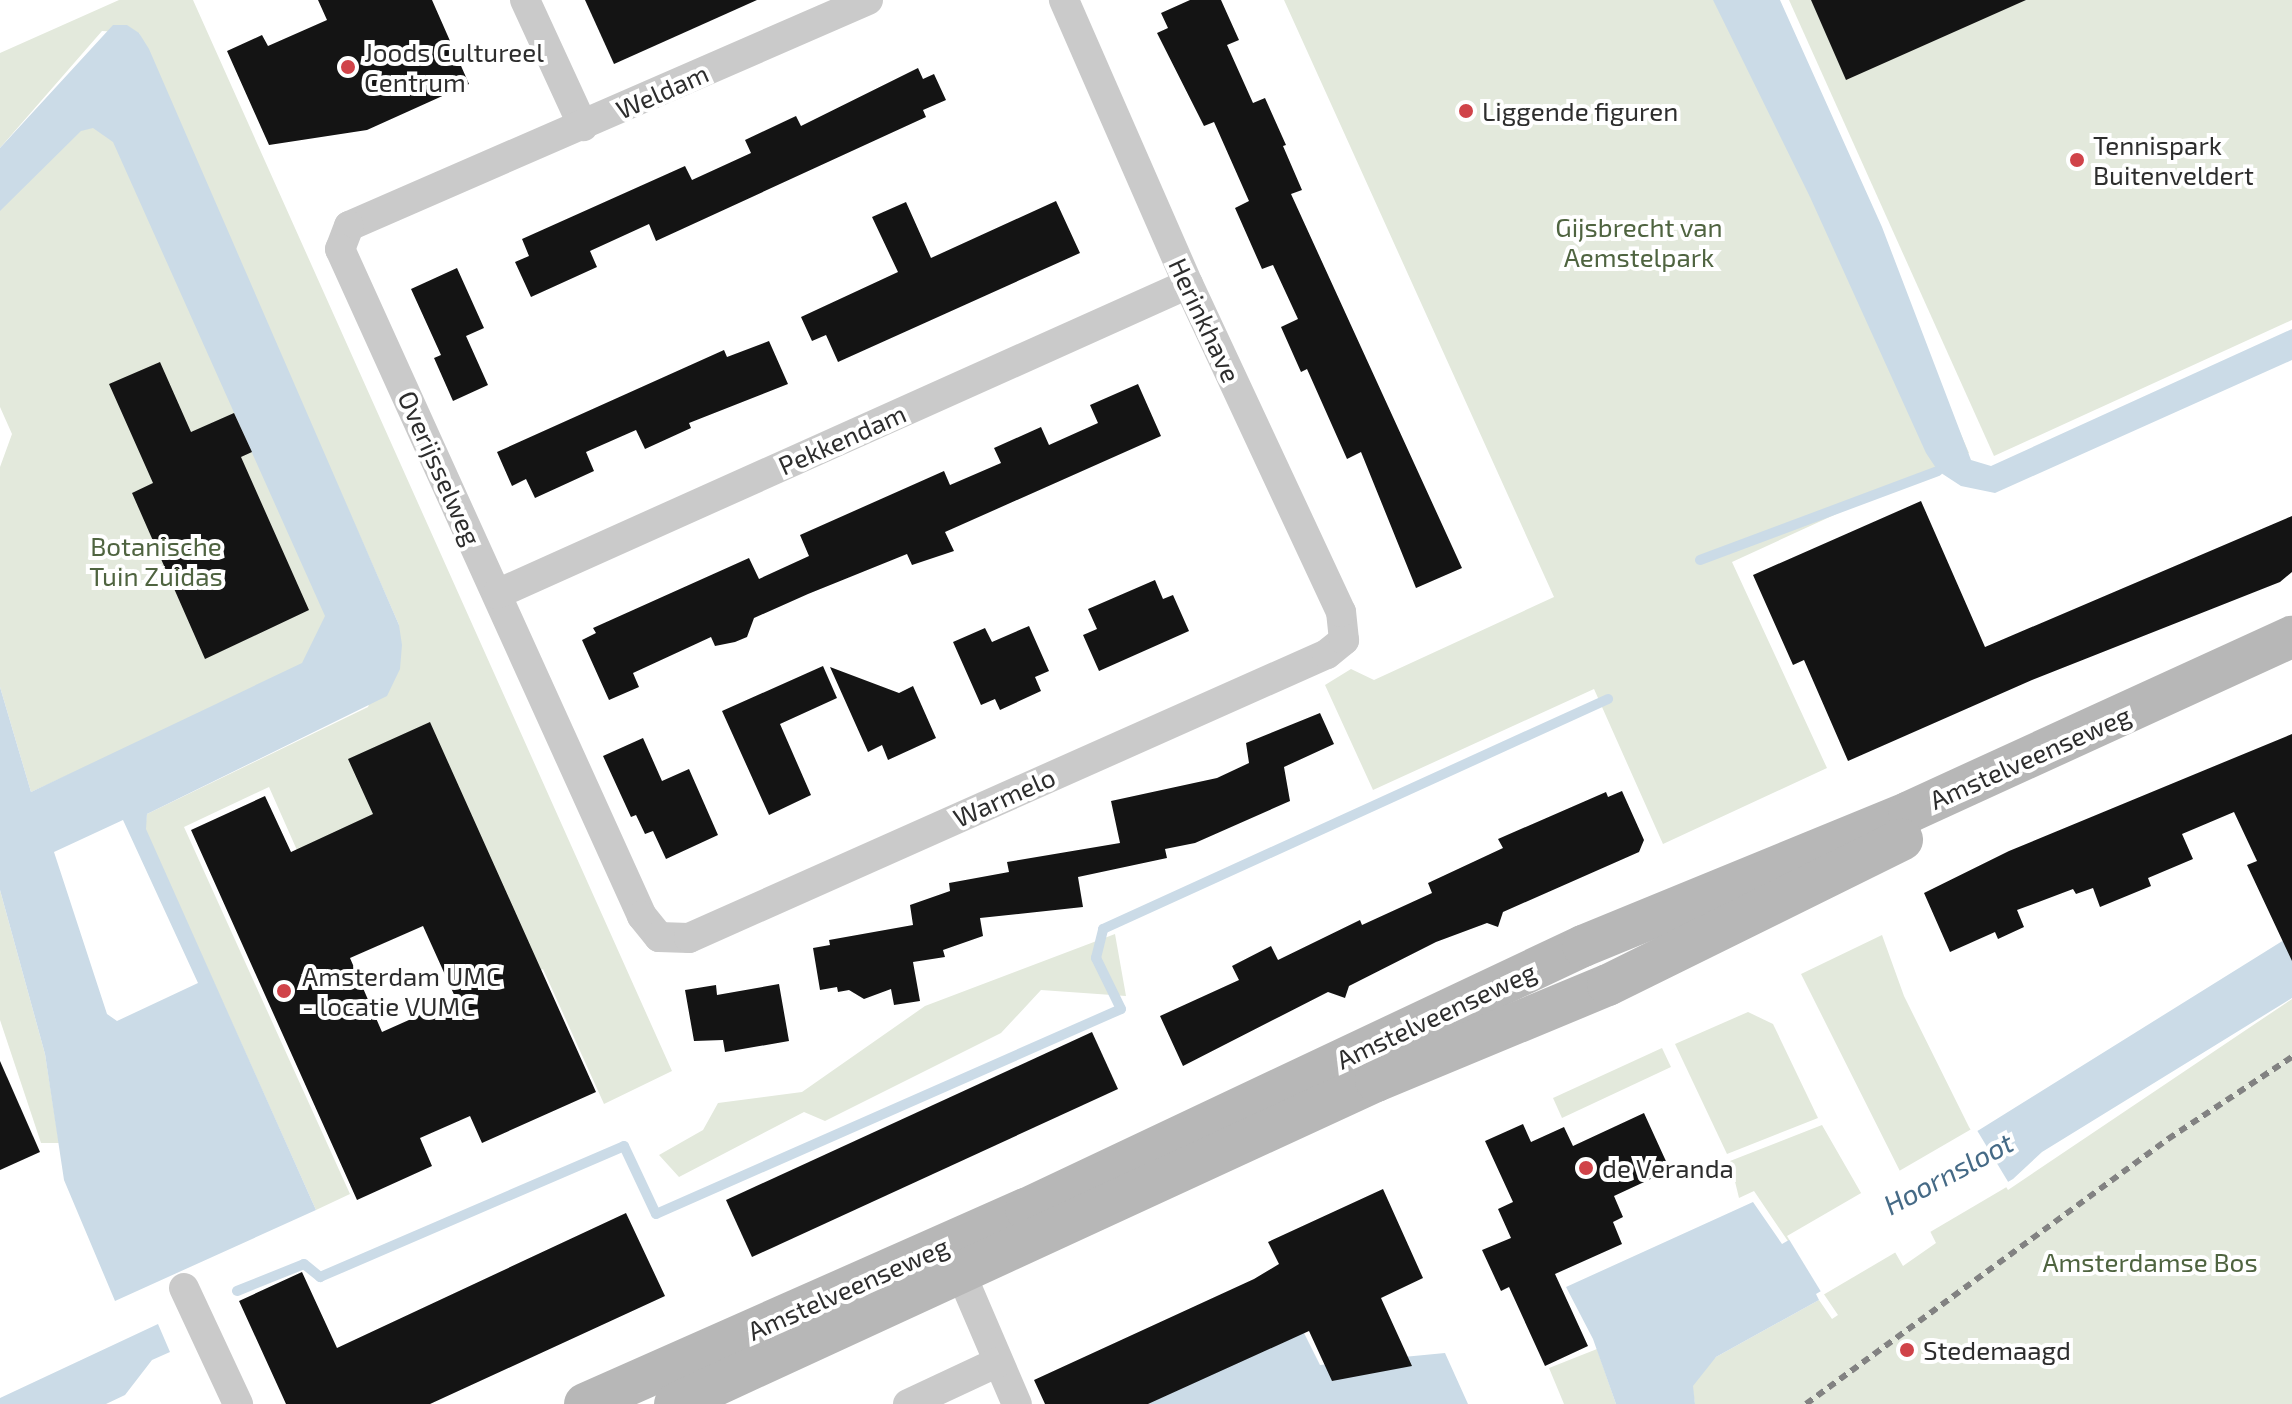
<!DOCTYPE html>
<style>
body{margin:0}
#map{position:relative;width:2292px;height:1404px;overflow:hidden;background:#fff;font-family:"Exo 2",sans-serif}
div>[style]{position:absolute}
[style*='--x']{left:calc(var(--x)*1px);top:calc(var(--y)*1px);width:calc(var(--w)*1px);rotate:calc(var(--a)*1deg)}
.green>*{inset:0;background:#e3e9dc}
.water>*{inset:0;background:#cbdbe7}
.pier>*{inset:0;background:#fff}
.stream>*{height:10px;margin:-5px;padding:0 5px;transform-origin:5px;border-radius:5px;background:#cbdbe7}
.building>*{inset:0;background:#141414}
.minor>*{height:30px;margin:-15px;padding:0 15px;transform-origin:15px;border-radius:15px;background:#cacaca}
.secondary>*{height:42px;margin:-21px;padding:0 21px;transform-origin:21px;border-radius:21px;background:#b7b7b7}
.rail>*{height:6px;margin-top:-3px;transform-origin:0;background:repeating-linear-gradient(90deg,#828282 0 8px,transparent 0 14px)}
.dots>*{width:22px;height:22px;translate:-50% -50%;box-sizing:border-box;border:4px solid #fff;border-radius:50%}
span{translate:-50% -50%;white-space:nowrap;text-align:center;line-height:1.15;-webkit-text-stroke:8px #fff;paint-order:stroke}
.poi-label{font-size:26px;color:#2d2d2d}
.left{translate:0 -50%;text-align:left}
.street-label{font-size:26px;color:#2d2d2d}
.park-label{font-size:26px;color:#4f6440}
.water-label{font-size:28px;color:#456a86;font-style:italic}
</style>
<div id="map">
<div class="green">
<i style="clip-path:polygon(119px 0,193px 0,672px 1071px,604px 1104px,543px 969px,514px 982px,378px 821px,300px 857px,269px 787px,184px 827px,350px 1194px,316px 1210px,145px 829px,147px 814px,368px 707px,399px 625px,139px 33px,102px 31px,0 148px,0 53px)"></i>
<i style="clip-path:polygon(1284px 0,1773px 0,1969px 453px,1732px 562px,1827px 768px,1663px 844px,1594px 689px,1373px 790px,1325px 685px,1351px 669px,1374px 680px,1554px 597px)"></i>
<i style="clip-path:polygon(1789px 0,2292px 0,2292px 320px,1994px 456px)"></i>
<i style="clip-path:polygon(74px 97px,126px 112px,361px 641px,31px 792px,0 687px,0 467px,12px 434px,0 407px,0 202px)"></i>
<i style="clip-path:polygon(0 890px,45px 1054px,59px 1143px,41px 1143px,0 1020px)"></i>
<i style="clip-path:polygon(1115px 934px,1126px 996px,1041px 990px,1001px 1033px,825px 1121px,804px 1112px,679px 1177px,659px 1155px,703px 1130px,718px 1103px,802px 1092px,925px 1006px)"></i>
<i style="clip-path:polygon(1882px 935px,1904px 996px,1969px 1127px,2008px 1190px,2292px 999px,2292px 1404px,1695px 1404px,1692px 1386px,1703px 1366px,1716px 1357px,1819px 1300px,1832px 1319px,1838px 1315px,1754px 1191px,1739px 1198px,1730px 1161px,1822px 1125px,1903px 1266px,1936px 1243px,1801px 974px)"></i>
<i style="clip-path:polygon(1748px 1012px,1773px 1024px,1818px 1118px,1727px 1154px,1675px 1044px)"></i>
<i style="clip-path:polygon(1662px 1048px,1671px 1067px,1562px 1118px,1553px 1098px)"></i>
<i style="clip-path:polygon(1597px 1349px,1616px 1404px,1564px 1404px,1549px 1368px)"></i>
</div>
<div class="water">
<i style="clip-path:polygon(1713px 0,1780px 0,1882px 227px,1971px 460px,1991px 466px,2292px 329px,2292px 360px,1995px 493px,1961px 486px,1938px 471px,1926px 453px,1810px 197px)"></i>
<i style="clip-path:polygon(evenodd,113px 25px,127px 25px,139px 33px,149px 49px,399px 625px,402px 645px,400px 669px,387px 696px,147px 814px,146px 829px,316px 1210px,115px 1301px,64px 1180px,45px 1054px,0 890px,0 687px,31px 792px,302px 663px,325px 616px,113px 142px,93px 128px,81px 131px,0 211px,0 148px,113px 25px,123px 820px,198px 983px,117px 1021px,107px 1014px,54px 852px,123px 820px)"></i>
<i style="clip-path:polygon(2292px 935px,2292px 998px,2042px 1152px,2013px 1179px,1816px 1294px,1819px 1300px,1716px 1357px,1693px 1386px,1695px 1404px,1616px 1404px,1593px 1339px,1566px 1287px,1753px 1202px,1782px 1244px,1979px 1130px)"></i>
<i style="clip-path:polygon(158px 1324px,170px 1352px,152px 1360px,125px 1395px,106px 1404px,0 1404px,0 1398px)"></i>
<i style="clip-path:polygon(1300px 1325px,1320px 1365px,1445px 1353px,1468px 1404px,1144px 1404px)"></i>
</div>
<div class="pier">
<i style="clip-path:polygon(1975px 1127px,2010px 1185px,1823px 1295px,1787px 1236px)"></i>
</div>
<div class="stream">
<i style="--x:1700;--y:560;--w:254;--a:-20.5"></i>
<i style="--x:237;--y:1291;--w:72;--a:-21.9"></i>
<i style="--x:304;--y:1264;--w:21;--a:39"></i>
<i style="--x:320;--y:1277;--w:331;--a:-23.3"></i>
<i style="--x:624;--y:1146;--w:75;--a:64.8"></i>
<i style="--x:656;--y:1214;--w:508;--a:-23.79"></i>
<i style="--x:1121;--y:1009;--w:57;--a:-116.1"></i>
<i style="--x:1096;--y:958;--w:30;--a:-76"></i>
<i style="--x:1103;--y:929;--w:555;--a:-24.49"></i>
</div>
<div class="building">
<i style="clip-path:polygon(318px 0,432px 0,469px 84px,367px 130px,269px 145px,227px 51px,262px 35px,268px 46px,327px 20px)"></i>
<i style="clip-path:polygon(585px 0,757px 0,614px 64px)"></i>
<i style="clip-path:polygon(1190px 0,1221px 0,1239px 40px,1227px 45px,1253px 103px,1265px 98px,1286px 145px,1283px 146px,1302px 190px,1291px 194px,1462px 568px,1416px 588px,1361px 452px,1347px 459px,1307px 369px,1301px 372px,1281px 327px,1298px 319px,1273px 265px,1262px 269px,1235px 208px,1249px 201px,1214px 122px,1204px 126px,1157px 33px,1168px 28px,1161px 13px)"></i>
<i style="clip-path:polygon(1811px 0,2026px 0,1846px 80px)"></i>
<i style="clip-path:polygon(918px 68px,923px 79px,934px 74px,946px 100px,923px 110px,926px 117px,656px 241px,649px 224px,590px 251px,597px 267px,531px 297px,515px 262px,529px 256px,522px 239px,685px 166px,692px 180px,751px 153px,745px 140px,796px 116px,801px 126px)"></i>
<i style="clip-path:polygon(1056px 201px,1080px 253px,838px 362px,826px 335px,812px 341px,801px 317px,898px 272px,872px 217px,906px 202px,931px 258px)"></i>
<i style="clip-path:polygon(457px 268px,484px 328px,466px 336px,488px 385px,453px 401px,434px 358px,441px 355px,411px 289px)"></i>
<i style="clip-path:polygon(769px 341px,788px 384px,689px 423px,691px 428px,645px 449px,636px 430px,586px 452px,594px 471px,535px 498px,526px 479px,512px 486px,497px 452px,724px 350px,727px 357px)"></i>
<i style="clip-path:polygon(160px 362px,191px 432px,234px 413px,252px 452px,241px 457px,309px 610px,205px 659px,132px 493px,153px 483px,109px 384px)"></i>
<i style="clip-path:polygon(1138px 384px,1161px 436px,945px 532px,954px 551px,912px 565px,907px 554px,808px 594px,754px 618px,747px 637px,735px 642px,715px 646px,711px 637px,633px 673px,639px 687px,609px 700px,582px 640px,596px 633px,593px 628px,749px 558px,759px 579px,809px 556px,800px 535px,944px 471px,950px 485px,1001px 463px,994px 448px,1041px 427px,1049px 445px,1098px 423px,1090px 405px)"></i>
<i style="clip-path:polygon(1921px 501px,1985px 647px,2292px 516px,2292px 572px,2280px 582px,2032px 680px,1848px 761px,1804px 660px,1793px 665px,1753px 575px)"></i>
<i style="clip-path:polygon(1155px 580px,1163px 599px,1173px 595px,1189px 631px,1099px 671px,1083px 635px,1097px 629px,1088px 609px)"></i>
<i style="clip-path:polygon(1029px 626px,1049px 671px,1035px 677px,1041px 691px,1000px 710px,995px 699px,981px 705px,953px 642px,985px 628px,992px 642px)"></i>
<i style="clip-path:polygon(823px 666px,837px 698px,780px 724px,811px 795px,769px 815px,722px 711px)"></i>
<i style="clip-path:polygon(830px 667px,899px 693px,913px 686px,936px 738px,888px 760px,882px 745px,868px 752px)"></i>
<i style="clip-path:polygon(1320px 713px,1334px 744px,1284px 767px,1290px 801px,1195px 843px,1165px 849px,1167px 858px,1078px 877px,1083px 907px,980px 918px,983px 936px,943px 950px,945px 957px,913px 962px,920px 1001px,894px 1005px,891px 989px,864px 999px,849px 990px,838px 992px,837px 987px,820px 990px,813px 948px,830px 945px,829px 940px,913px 925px,910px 905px,950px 891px,949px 883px,1009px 872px,1007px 862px,1120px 843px,1111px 801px,1217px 778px,1249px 763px,1246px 743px)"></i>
<i style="clip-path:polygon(evenodd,430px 722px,596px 1092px,482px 1143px,470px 1116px,420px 1138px,432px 1166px,357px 1200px,191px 830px,265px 796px,291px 852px,373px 814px,348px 759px,430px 722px,423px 926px,456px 999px,382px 1032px,350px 958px,423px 926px)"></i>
<i style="clip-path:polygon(2292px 734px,2292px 961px,2247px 865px,2257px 861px,2234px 812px,2182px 834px,2193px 859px,2148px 878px,2151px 886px,2100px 907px,2093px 888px,2076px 894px,2073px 889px,2017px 910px,2024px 927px,1998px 939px,1995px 932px,1950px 952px,1924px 893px,2009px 851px)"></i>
<i style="clip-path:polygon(643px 738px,662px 781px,689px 769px,718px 835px,666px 859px,653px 831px,645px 834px,636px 815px,631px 817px,603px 756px)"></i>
<i style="clip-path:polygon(1622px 791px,1644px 840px,1639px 852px,1503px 912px,1498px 927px,1487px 923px,1436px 942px,1349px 986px,1345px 998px,1328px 992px,1183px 1066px,1160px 1016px,1239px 980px,1232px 966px,1271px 946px,1278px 960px,1360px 920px,1362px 925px,1432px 893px,1428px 883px,1503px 848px,1498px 839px,1606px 792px,1608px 797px)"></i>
<i style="clip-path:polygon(779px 984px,789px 1041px,725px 1052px,723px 1040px,694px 1041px,685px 990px,716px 985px,717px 995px)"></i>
<i style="clip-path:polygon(1092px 1032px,1118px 1089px,752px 1257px,726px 1200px)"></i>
<i style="clip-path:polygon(0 1061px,40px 1152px,0 1170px)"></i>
<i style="clip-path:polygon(1644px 1113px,1670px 1170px,1614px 1196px,1623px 1217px,1613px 1222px,1622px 1244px,1555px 1274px,1588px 1346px,1545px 1366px,1509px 1287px,1501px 1291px,1482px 1250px,1511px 1238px,1498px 1209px,1513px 1202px,1485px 1141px,1523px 1124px,1531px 1142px,1564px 1127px,1573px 1146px)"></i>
<i style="clip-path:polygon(1383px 1189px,1423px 1278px,1381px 1298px,1412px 1366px,1332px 1381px,1309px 1331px,1148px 1404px,1045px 1404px,1034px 1380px,1254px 1279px,1279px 1264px,1268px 1242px)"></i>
<i style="clip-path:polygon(626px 1213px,665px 1296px,430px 1404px,286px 1404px,239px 1301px,302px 1272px,337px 1348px)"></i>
</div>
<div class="minor">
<i style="--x:525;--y:0;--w:139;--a:65.3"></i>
<i style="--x:868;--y:0;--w:566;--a:156.47"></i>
<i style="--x:349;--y:226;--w:25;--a:111"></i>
<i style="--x:340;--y:249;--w:732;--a:65.64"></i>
<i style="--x:642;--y:916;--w:27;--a:51"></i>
<i style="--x:659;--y:937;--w:30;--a:2"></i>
<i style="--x:689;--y:938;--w:698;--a:-24"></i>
<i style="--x:1327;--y:654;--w:22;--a:-39"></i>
<i style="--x:1344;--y:640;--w:28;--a:-96"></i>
<i style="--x:1341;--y:612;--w:362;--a:-115"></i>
<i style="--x:1188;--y:284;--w:310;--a:-113.6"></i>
<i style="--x:497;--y:594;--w:757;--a:-24.16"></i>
<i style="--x:953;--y:1255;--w:162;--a:66.8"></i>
<i style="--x:184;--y:1288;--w:128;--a:65"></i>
<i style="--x:908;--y:1404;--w:99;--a:-25"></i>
</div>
<div class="secondary">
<i style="--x:585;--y:1404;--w:482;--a:-23.9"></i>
<i style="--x:1026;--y:1209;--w:616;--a:-25.28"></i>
<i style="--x:1583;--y:946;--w:352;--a:-22.3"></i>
<i style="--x:1909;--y:812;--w:421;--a:-24.6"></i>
<i style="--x:675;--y:1404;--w:772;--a:-24.74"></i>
<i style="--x:1376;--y:1081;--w:251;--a:-22.5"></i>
<i style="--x:1608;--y:985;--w:328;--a:-26.3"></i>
</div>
<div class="rail">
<i style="--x:1806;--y:1404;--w:449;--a:-36.2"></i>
<i style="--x:2168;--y:1139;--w:149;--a:-33.5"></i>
</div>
<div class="dots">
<i style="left:348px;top:67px;background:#d04349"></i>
<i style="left:1466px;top:111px;background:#d04349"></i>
<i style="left:2077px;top:160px;background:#d04349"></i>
<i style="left:284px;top:991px;background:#d04349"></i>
<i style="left:1586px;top:1168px;background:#d04349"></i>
<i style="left:1907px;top:1350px;background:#d04349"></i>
</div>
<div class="poi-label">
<span class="left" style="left:364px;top:67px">Joods Cultureel<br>Centrum</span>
<span class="left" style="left:1482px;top:111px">Liggende figuren</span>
<span class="left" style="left:2093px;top:160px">Tennispark<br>Buitenveldert</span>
<span class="left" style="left:302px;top:991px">Amsterdam UMC<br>- locatie VUMC</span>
<span class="left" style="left:1602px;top:1168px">de Veranda</span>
<span class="left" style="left:1923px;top:1350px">Stedemaagd</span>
</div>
<div class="street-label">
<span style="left:662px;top:91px;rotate:-24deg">Weldam</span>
<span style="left:1205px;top:320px;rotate:65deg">Herinkhave</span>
<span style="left:842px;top:439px;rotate:-24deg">Pekkendam</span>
<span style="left:440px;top:468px;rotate:66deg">Overijsselweg</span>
<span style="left:2030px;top:757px;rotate:-24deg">Amstelveenseweg</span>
<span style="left:1004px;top:797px;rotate:-24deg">Warmelo</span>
<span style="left:1436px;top:1015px;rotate:-25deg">Amstelveenseweg</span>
<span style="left:848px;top:1288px;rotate:-24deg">Amstelveenseweg</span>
</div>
<div class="park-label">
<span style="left:1639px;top:242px">Gijsbrecht van<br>Aemstelpark</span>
<span style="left:156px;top:561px">Botanische<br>Tuin Zuidas</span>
<span style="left:2150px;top:1262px">Amsterdamse Bos</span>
</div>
<div class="water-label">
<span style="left:1948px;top:1173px;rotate:-28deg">Hoornsloot</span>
</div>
</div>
